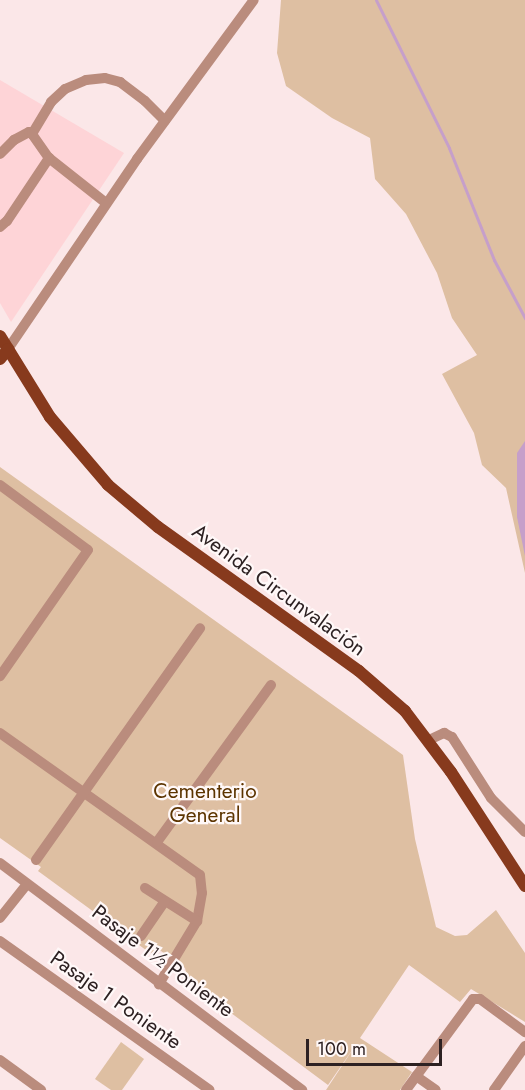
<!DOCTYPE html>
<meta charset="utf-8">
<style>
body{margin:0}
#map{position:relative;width:525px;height:1090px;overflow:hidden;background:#fbe7e8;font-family:Jost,sans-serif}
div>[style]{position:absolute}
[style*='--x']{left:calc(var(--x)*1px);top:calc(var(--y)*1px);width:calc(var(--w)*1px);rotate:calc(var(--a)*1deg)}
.built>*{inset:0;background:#fed4d7}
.green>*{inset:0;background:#debfa2}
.water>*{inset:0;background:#c69fca}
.stream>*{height:3px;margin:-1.5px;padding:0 1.5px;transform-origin:1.5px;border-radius:1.5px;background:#c69fca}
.minor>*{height:10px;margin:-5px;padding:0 5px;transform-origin:5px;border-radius:5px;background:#ba8c7d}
.major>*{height:12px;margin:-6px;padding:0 6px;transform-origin:6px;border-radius:6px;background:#873a1d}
span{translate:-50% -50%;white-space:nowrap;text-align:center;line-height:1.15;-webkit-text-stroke:4.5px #fff8f8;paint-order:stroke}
.street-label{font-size:21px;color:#2d2122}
.park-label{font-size:21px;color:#5c3400}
.scale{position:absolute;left:306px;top:1039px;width:136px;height:27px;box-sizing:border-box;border:3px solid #2d2122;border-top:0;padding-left:8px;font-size:18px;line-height:21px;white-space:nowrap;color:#2d2122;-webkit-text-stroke:4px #fff8f8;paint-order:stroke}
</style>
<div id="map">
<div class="built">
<i style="clip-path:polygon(0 80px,124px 153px,11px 322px,0 303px)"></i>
</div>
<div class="green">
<i style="clip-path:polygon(281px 0,525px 0,525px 573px,506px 488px,482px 465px,474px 433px,442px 374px,477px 355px,452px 318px,437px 273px,406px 214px,375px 179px,370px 138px,332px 118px,286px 86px,277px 53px)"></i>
<i style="clip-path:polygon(0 467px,403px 755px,415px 839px,436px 927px,455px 936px,467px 935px,496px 910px,525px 953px,525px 1022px,471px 989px,460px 1002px,409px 965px,360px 1038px,412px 1072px,400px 1090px,326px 1090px,357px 1043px,328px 1085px,188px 981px,185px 968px,161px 951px,150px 953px,38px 871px,41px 867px,0 838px)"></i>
<i style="clip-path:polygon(121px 1042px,144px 1059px,122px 1090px,111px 1090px,95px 1079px)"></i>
</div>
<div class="water">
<i style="clip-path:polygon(525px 441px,525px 556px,517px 517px,517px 453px)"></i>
</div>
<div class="stream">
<i style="--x:376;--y:0;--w:165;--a:63.7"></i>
<i style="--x:449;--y:148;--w:121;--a:68.1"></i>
<i style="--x:494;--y:260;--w:66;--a:61.9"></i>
</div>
<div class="minor">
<i style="--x:32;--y:134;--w:37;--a:-59"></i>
<i style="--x:51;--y:102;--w:19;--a:-43"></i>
<i style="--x:65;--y:89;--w:23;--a:-23"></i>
<i style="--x:86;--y:80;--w:19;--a:-6"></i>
<i style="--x:105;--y:78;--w:16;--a:15"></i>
<i style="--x:120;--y:82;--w:31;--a:37"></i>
<i style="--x:145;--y:101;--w:28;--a:45"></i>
<i style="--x:0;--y:154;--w:20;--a:-45"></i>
<i style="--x:14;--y:140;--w:17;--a:-28"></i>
<i style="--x:29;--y:132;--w:4;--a:34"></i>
<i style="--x:32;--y:134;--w:29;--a:55"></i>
<i style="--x:49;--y:158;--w:73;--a:38.3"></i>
<i style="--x:0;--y:227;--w:9;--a:-41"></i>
<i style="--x:7;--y:221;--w:76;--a:-56.3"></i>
<i style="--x:8;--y:349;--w:230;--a:-55.8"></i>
<i style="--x:137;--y:159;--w:197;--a:-53.7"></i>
<i style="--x:0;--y:485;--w:109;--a:36.5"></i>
<i style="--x:88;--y:550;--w:154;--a:124.9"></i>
<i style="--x:0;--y:733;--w:245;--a:35.4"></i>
<i style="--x:200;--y:875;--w:18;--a:84"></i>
<i style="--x:202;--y:893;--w:28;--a:100"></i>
<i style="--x:197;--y:921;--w:74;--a:121.1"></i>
<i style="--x:429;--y:740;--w:17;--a:-25"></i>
<i style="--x:444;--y:733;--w:9;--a:27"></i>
<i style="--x:452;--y:737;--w:72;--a:57.4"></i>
<i style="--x:491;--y:798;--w:48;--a:45"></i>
<i style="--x:157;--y:842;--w:194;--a:-54"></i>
<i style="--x:36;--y:860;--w:284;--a:-54.7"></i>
<i style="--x:0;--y:863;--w:378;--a:36.9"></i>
<i style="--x:145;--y:888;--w:62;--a:32.4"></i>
<i style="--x:0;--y:918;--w:43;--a:-51.5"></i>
<i style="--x:141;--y:936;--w:42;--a:-55.6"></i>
<i style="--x:0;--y:941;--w:257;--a:35.4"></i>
<i style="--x:0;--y:1060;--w:51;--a:36.2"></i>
<i style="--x:416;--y:1076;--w:24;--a:35"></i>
<i style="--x:406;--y:1090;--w:113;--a:-53.6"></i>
<i style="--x:473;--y:999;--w:7;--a:0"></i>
<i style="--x:480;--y:999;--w:56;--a:36.3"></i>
<i style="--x:494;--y:1090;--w:54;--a:-54.8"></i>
</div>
<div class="major">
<i style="--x:0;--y:336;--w:95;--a:58.3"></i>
<i style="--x:50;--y:417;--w:89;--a:49.5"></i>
<i style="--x:108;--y:485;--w:65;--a:40"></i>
<i style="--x:158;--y:527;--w:247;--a:35.6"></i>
<i style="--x:359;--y:671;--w:61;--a:41"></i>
<i style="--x:405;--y:711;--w:76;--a:53"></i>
<i style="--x:451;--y:772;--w:136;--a:57"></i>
<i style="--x:0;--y:359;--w:13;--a:-51"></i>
</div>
<div class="street-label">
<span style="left:279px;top:590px;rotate:36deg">Avenida Circunvalación</span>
<span style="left:163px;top:961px;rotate:37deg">Pasaje 1½ Poniente</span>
<span style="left:116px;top:1000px;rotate:35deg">Pasaje 1 Poniente</span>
</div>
<div class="park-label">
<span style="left:205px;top:803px">Cementerio<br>General</span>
</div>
<div class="scale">100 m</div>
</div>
